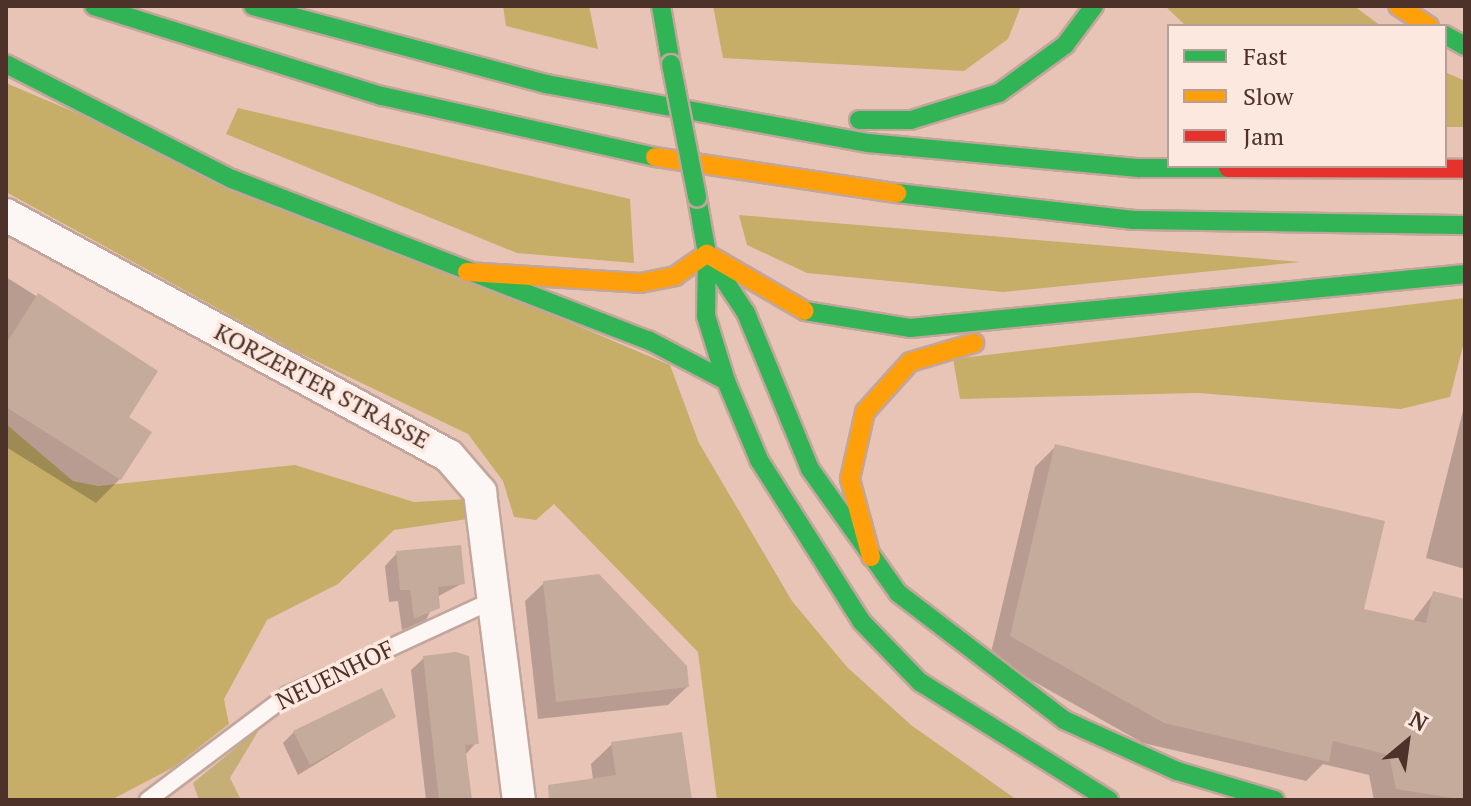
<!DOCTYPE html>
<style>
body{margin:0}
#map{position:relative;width:1471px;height:806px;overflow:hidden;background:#e8c4b6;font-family:"PT Serif",serif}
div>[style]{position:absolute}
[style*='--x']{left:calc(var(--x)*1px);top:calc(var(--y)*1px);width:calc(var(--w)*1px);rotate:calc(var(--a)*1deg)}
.green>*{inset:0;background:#c5af77}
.forest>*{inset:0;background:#c6ae69}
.shadow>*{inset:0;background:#0003}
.building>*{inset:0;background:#c4ab9c}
.roads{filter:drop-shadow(2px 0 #c2a69b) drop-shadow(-2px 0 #c2a69b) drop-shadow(0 2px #c2a69b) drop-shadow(0 -2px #c2a69b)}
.lane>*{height:16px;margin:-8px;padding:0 8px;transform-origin:8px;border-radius:8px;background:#fcf6f4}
.street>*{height:32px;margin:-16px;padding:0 16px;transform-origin:16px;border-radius:16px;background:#fcf6f4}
.fast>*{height:18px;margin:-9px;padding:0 9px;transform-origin:9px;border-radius:9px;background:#30b455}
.slow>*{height:18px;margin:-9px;padding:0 9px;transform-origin:9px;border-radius:9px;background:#ff9f0a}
.jam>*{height:18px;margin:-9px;padding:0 9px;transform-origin:9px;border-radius:9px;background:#e5322d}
.bridges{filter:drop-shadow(2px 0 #c2a69b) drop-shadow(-2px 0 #c2a69b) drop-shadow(0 2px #c2a69b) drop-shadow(0 -2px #c2a69b)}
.fast-bridge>*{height:18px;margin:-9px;padding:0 9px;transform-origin:9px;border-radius:9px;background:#30b455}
span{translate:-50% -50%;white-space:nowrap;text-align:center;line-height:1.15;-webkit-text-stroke:7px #fde8e0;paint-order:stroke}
.street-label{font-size:24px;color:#4c3228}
.frame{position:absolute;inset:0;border:8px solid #4c3228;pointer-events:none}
.legend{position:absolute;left:1167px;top:24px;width:280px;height:144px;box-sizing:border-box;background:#fde8e0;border:2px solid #b69f96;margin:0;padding:10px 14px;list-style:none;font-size:24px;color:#4c3228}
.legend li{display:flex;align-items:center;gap:16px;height:40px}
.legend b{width:40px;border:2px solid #b69f96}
.north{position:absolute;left:1367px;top:702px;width:80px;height:80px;-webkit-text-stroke:6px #fde8e0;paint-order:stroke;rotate:29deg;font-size:22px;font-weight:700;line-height:32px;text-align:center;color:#4c3228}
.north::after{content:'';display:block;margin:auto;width:28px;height:36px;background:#4c3228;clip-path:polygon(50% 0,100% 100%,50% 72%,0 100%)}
</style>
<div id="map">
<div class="green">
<i style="clip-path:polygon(260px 728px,230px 778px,241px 800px,199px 800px,193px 783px)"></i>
</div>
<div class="forest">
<i style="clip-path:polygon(503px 6px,589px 6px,598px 49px,506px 26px)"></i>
<i style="clip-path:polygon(713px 6px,1021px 6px,1008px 39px,964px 71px,723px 58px)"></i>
<i style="clip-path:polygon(1165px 6px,1354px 6px,1381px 26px,1186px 26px)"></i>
<i style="clip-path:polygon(1445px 72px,1465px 81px,1465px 127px,1445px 127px)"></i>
<i style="clip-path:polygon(6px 83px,670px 365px,699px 443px,792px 601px,847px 667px,911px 725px,1017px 800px,717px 800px,698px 652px,554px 504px,536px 520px,514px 517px,503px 481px,468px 434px,297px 352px,6px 192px)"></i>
<i style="clip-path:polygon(238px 108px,630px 199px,634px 263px,517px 253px,226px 134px)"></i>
<i style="clip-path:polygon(739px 215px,1301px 262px,1003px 292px,807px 273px,747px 245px)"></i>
<i style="clip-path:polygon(1465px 298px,1465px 338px,1450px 397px,1401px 409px,1198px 393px,960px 399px,953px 359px)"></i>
<i style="clip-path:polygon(6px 424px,73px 481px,98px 486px,295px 465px,414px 502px,468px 499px,468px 519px,394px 530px,338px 584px,267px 620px,224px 699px,229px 724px,174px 767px,111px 800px,6px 800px)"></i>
</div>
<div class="shadow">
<i style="clip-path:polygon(6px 277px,155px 371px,126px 418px,120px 479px,96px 503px,6px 447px)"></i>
<i style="clip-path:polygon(1465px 403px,1465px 569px,1426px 558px)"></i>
<i style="clip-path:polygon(1056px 446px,1362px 610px,1412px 622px,1434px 593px,1465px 601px,1465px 800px,1374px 800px,1369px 775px,1323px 764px,1306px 781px,1143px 743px,990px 657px,1035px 467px)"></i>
<i style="clip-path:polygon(397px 553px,463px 583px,437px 597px,426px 620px,402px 630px,398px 601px,389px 602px,385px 566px)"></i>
<i style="clip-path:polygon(544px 583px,687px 687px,668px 705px,538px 719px,525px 601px)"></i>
<i style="clip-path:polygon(424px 658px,476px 743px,464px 756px,470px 800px,426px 800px,411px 670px)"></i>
<i style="clip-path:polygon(393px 717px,298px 775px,283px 743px,294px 732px)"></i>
<i style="clip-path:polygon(612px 744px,690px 800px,554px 800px,593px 780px,591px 764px)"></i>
</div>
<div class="building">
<i style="clip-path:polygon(38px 293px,158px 371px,129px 417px,152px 432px,121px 480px,6px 407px,6px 344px)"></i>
<i style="clip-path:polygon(1055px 444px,1385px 521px,1364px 609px,1426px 623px,1433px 591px,1465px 599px,1465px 800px,1396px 789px,1389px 755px,1333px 741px,1329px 762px,1164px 723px,1010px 636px)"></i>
<i style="clip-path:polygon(461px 545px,465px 584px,438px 587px,440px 608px,414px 619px,410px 590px,400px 590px,396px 551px)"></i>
<i style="clip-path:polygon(599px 574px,687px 666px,689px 687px,556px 702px,543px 581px)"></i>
<i style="clip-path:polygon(456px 652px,469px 656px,479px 744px,465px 745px,472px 800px,439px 800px,423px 656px)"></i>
<i style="clip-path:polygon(382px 688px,396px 717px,310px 765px,293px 731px)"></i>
<i style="clip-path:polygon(682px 732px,692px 800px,549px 800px,548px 785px,616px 775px,611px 742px)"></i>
</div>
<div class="roads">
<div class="lane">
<i style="--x:148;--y:800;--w:175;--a:-36.9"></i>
<i style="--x:288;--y:695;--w:229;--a:-24.8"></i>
</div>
<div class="street">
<i style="--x:6;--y:215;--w:504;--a:28.55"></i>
<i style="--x:449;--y:456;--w:48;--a:49.3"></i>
<i style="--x:480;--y:492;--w:310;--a:82.8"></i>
</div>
<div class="fast">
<i style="--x:94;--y:6;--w:302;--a:17.4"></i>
<i style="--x:382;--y:96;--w:280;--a:12.6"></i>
<i style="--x:253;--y:6;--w:303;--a:14.9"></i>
<i style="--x:546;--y:84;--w:327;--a:10.4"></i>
<i style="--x:868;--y:143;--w:272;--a:5.3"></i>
<i style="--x:1139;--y:168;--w:89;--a:0"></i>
<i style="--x:661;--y:6;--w:59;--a:80.2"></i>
<i style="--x:1445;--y:35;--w:23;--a:29"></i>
<i style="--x:6;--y:64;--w:254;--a:27"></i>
<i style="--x:232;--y:179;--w:446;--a:21.2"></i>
<i style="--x:648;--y:340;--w:88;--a:27.7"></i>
<i style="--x:859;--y:120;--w:52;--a:0"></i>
<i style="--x:911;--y:120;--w:92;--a:-17.1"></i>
<i style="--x:999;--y:93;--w:82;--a:-36"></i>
<i style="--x:1065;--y:45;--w:49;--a:-53.4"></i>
<i style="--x:897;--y:193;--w:238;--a:6.5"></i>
<i style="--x:1133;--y:220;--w:332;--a:0.9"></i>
<i style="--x:697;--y:197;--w:58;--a:80"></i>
<i style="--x:707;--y:254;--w:62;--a:90.9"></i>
<i style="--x:706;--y:316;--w:68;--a:72.9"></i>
<i style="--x:726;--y:381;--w:86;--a:67.3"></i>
<i style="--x:759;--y:460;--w:191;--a:57.6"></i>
<i style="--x:861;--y:621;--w:85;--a:46"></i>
<i style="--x:920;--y:682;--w:223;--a:32"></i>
<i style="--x:707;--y:254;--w:71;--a:56.5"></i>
<i style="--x:746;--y:313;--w:169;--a:67.7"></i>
<i style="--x:810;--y:469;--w:152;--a:54.6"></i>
<i style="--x:898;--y:593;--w:209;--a:37.4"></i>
<i style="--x:1064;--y:720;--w:124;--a:24.3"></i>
<i style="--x:1177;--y:771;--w:102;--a:16.5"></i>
<i style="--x:805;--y:311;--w:106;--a:9.2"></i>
<i style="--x:910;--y:328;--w:558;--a:-5.56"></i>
</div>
<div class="slow">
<i style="--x:1398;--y:6;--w:37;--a:33"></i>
<i style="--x:655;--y:157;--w:245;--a:8.5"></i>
<i style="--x:467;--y:272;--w:173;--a:3.6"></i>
<i style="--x:640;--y:283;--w:36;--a:-11"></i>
<i style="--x:675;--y:276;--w:39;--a:-35"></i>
<i style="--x:707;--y:254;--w:113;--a:30.2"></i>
<i style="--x:871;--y:557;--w:81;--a:-105.1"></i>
<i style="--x:850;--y:479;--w:69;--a:-77.4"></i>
<i style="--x:865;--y:412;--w:67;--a:-48"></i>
<i style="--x:910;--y:362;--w:67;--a:-16.5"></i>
</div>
<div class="jam">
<i style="--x:1228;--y:168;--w:237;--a:0.2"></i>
</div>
</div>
<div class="bridges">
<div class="fast-bridge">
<i style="--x:671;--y:64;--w:136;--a:78.9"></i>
</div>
</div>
<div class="street-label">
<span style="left:322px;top:386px;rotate:28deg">KORZERTER STRASSE</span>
<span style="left:335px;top:675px;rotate:-26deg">NEUENHOF</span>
</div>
<div class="frame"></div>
<ul class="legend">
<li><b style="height:10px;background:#30b455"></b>Fast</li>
<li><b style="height:10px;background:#ff9f0a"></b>Slow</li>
<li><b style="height:10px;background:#e5322d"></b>Jam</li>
</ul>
<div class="north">N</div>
</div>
